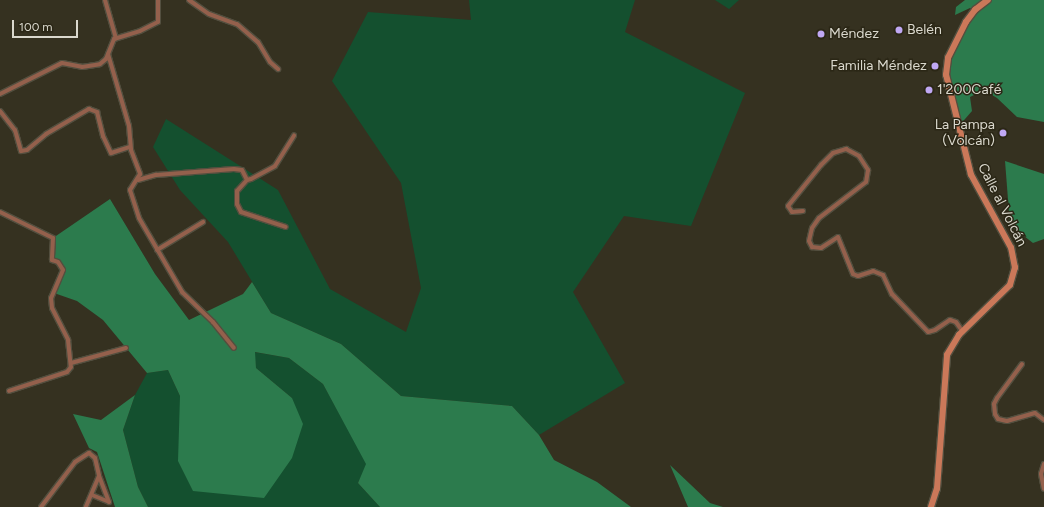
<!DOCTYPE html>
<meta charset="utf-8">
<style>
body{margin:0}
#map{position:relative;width:1044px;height:507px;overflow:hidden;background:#353120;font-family:Figtree,sans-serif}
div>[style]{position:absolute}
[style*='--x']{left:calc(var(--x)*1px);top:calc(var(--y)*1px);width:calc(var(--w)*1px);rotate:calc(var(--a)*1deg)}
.green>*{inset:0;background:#14502f}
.forest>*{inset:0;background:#2c7b4d}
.roads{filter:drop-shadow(1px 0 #534f3f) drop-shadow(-1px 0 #534f3f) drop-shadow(0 1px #534f3f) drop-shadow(0 -1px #534f3f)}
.street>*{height:4px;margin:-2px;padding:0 2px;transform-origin:2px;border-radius:2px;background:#94604c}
.secondary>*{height:5.5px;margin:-2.75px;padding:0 2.75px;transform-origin:2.75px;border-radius:2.75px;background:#cb7859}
.dots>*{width:11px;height:11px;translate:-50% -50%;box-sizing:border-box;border:2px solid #2b2716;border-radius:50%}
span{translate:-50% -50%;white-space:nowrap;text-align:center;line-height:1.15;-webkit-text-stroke:3px #2b2716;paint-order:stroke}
.poi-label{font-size:14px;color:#dad8cd}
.left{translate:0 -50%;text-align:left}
.right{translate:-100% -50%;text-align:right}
.street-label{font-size:14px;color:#dad8cd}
.scale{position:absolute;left:12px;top:20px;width:66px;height:18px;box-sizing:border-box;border:2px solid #dad8cd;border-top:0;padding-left:5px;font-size:12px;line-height:14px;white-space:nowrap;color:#dad8cd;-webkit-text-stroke:3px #2b2716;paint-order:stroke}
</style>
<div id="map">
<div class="green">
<i style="clip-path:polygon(469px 0,635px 0,625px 32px,745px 93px,691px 226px,624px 216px,573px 292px,625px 383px,539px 435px,512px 406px,401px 396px,341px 344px,271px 313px,228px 242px,180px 190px,153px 147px,166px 119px,278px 190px,330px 289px,406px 332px,421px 288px,401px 183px,332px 81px,368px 12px,471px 20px)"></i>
<i style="clip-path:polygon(715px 0,739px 0,729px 9px)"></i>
<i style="clip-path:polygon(254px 352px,289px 358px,323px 384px,367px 464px,358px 483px,380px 507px,148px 507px,138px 487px,123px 430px,135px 395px,147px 373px,168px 370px,180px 396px,180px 423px,292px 398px,256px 368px)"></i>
</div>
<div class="forest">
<i style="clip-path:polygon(965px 0,1044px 0,1044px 122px,1017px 117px,997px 98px,984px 90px,970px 97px,972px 111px,958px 127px,946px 66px,975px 10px,970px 8px,955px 15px,956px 7px)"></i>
<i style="clip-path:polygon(1005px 161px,1044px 174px,1044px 239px,1033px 243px,1010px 225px)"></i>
<i style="clip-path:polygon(110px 199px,155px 274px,189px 320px,243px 294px,252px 282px,271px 313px,341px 344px,401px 396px,512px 406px,539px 435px,554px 460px,597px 482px,631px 507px,380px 507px,358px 483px,366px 464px,323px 384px,289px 358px,255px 352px,256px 368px,292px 398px,303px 424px,292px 458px,264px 498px,193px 491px,178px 461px,180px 396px,168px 370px,147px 373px,103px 320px,77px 301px,54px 293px,63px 270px,58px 262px,52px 260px,53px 238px)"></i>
<i style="clip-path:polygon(135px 395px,123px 430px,138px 487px,148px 507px,115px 507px,97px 452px,89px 448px,73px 414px,101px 420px)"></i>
<i style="clip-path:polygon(670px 465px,710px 503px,723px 507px,688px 507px)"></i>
</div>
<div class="roads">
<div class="street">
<i style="--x:105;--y:0;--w:40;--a:74"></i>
<i style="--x:189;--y:0;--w:24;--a:35"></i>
<i style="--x:209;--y:14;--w:30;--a:20"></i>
<i style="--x:237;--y:24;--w:28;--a:41"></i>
<i style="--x:258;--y:42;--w:23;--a:59"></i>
<i style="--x:270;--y:62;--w:11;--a:41"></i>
<i style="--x:108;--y:54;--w:75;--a:73.7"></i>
<i style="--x:129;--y:126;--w:24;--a:85"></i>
<i style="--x:131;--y:150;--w:26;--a:69"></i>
<i style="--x:140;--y:174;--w:19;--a:122"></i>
<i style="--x:130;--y:190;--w:29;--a:72"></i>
<i style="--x:139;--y:218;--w:86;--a:59.8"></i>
<i style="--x:182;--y:292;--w:43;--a:44.1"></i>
<i style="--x:213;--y:322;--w:33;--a:51"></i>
<i style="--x:0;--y:94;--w:69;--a:-26.6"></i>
<i style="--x:62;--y:63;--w:20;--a:11"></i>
<i style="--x:82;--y:67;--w:18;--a:-9"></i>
<i style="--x:100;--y:64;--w:8;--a:-40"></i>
<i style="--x:106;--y:59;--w:22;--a:-68"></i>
<i style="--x:114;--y:39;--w:27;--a:-17"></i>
<i style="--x:140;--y:31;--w:20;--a:-27"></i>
<i style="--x:158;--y:22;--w:22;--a:-90"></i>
<i style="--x:0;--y:111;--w:24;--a:52"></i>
<i style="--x:15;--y:130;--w:22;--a:74"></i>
<i style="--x:21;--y:151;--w:6;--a:-9"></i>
<i style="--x:27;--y:150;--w:25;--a:-40"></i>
<i style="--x:46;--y:134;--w:50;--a:-30.2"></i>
<i style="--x:89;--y:109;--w:9;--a:21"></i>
<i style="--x:97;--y:112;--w:25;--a:76"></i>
<i style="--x:103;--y:136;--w:19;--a:65"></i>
<i style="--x:111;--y:153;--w:20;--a:-18"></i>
<i style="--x:138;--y:180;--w:19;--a:-16"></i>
<i style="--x:156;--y:175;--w:78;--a:-4.4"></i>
<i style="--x:234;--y:169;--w:8;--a:7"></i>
<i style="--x:242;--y:170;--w:11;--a:63"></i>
<i style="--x:247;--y:180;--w:4;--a:-14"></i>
<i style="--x:251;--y:179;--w:27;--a:-28"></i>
<i style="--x:275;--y:166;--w:36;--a:-58"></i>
<i style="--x:247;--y:180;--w:15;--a:132"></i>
<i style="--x:237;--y:191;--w:13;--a:90"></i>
<i style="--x:237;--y:204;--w:9;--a:63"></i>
<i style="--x:241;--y:212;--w:47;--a:18.4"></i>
<i style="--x:803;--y:211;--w:11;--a:175"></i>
<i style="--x:792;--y:212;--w:7;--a:-124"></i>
<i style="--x:788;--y:206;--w:53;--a:-51.2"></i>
<i style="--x:821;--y:165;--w:17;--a:-45"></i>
<i style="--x:833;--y:153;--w:14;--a:-17"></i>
<i style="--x:846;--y:149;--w:15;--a:28"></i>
<i style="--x:859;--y:156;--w:17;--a:57"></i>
<i style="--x:868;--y:170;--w:12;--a:99"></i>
<i style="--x:866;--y:182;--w:59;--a:142.5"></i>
<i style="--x:819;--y:218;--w:12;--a:125"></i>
<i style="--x:812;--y:228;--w:13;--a:103"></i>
<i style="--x:809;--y:241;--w:7;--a:63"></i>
<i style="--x:812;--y:247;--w:9;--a:6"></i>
<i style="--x:821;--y:248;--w:20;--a:-33"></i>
<i style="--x:838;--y:237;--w:40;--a:68"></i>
<i style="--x:853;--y:274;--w:5;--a:22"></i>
<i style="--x:858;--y:276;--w:16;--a:-18"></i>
<i style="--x:873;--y:271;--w:11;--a:22"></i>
<i style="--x:883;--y:275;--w:21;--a:65"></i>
<i style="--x:892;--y:294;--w:52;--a:46.5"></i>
<i style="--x:928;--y:332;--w:7;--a:-16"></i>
<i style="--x:935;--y:330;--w:18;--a:-34"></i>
<i style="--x:950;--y:320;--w:6;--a:18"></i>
<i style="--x:956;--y:322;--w:12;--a:55"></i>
<i style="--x:0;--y:212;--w:59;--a:26.1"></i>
<i style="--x:53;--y:238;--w:22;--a:93"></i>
<i style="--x:52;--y:260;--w:6;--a:18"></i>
<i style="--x:58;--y:262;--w:9;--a:58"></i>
<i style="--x:63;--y:270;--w:30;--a:113"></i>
<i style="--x:51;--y:298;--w:10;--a:84"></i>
<i style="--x:52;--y:308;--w:36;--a:63"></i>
<i style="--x:68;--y:340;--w:27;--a:84"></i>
<i style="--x:71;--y:367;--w:6;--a:129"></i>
<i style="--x:67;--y:372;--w:61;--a:161.9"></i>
<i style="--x:157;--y:250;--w:54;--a:-31.3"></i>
<i style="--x:71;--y:363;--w:57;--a:-15.3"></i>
<i style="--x:1022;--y:364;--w:42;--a:126.3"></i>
<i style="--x:997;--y:398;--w:7;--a:117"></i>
<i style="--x:994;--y:404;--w:10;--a:84"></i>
<i style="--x:995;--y:414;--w:6;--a:59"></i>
<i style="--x:998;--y:419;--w:9;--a:13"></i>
<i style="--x:1007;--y:421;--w:29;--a:-16"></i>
<i style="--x:1035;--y:413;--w:11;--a:38"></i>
<i style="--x:1044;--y:464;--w:10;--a:107"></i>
<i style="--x:1041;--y:474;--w:15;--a:79"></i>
<i style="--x:99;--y:476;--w:28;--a:69"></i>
<i style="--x:92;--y:495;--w:18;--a:22"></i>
<i style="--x:41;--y:507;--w:56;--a:-52.9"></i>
<i style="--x:75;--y:462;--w:17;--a:-33"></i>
<i style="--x:89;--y:453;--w:8;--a:40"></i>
<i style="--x:95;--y:458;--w:18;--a:77"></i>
<i style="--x:99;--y:476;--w:34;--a:113"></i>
</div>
<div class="secondary">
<i style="--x:931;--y:507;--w:19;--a:-72"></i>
<i style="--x:937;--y:489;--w:134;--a:-85.7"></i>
<i style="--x:947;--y:355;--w:23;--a:-59"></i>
<i style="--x:959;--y:335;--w:71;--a:-44.4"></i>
<i style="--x:1010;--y:285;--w:18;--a:-74"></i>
<i style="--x:1015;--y:268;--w:20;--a:-101"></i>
<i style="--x:1011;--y:248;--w:83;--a:-118.7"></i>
<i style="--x:971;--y:175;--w:103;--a:-104"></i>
<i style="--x:946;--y:75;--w:17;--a:-83"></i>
<i style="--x:948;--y:58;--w:40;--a:-63.4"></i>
<i style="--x:966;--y:22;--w:15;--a:-53"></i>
<i style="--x:975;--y:10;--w:16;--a:-38"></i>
</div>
</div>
<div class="dots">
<i style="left:899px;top:30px;background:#c0a8f4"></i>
<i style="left:821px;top:34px;background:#c0a8f4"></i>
<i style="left:935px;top:66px;background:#c0a8f4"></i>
<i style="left:929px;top:90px;background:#c0a8f4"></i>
<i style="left:1003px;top:133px;background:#c0a8f4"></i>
</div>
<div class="poi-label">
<span class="left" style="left:907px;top:30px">Belén</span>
<span class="left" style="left:829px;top:34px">Méndez</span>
<span class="right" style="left:927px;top:66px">Familia Méndez</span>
<span class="left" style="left:937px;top:90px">1'200Café</span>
<span class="right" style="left:995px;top:133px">La Pampa<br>(Volcán)</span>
</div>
<div class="street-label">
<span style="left:1002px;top:205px;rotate:63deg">Calle al Volcán</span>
</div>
<div class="scale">100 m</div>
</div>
